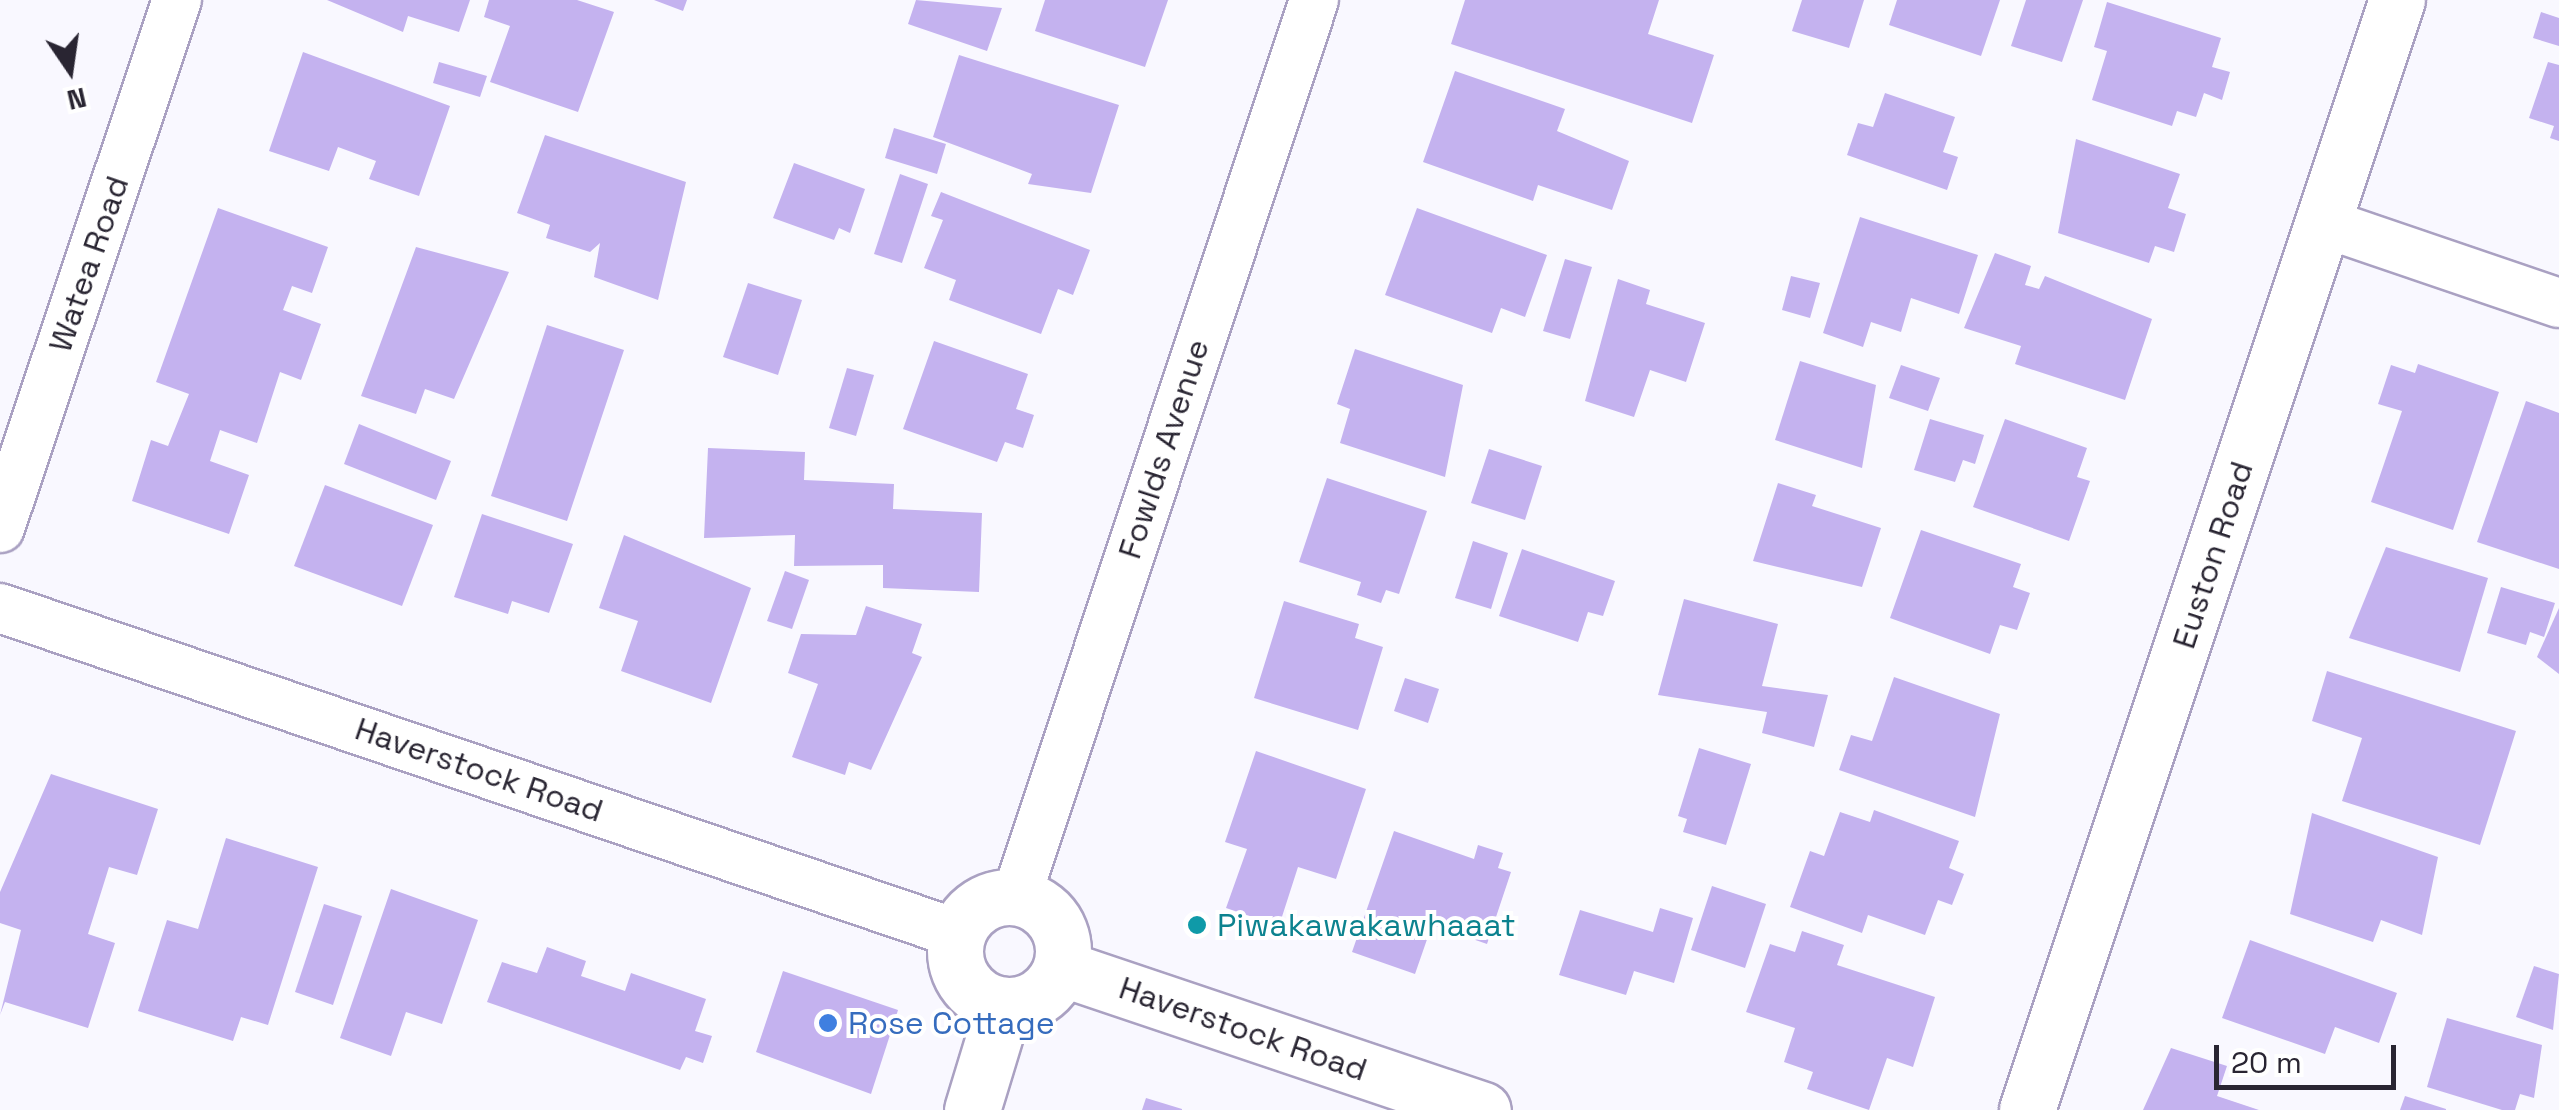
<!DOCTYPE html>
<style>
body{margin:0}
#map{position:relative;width:2559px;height:1110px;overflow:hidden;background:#f9f8ff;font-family:"Space Grotesk",sans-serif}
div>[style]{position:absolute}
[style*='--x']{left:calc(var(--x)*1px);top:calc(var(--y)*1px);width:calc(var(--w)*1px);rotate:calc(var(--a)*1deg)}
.building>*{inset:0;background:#c4b2ef}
.roads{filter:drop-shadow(2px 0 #aaa1c2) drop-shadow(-2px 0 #aaa1c2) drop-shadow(0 2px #aaa1c2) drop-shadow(0 -2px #aaa1c2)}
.minor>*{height:48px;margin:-24px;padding:0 24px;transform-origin:24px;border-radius:24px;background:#fff}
.tertiary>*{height:55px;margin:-27.5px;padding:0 27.5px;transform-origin:27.5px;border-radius:27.5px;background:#fff}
.tertiary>.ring{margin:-27.5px;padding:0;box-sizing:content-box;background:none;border:55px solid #fff;border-radius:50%}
.dots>*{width:28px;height:28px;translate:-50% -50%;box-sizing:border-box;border:5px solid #fff;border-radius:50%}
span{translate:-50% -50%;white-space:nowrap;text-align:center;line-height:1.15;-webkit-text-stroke:8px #fff;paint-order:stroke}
.street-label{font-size:32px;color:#292532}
.culture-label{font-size:32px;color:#0d838f}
.left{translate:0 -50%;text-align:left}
.shop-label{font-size:32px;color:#366cbe}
.north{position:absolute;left:20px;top:20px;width:100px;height:100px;-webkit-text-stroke:8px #fff;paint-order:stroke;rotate:167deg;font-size:28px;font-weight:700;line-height:40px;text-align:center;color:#292532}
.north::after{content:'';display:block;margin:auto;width:35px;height:45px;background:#292532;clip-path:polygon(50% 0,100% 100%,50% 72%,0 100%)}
.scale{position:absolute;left:2214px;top:1045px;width:182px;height:45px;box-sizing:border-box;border:5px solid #292532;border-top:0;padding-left:12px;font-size:30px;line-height:35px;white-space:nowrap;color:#292532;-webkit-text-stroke:8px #fff;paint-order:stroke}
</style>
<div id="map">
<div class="building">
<i style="clip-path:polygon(327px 0,470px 0,459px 32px,408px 16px,403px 32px)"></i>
<i style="clip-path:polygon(489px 0,577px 0,614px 12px,578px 112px,490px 82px,510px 26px,484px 17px)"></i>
<i style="clip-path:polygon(654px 0,687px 0,683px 11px)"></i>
<i style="clip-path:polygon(916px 0,1002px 8px,987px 51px,908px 24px)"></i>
<i style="clip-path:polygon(1045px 0,1168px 0,1145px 67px,1035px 31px)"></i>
<i style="clip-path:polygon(1465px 0,1659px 0,1648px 34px,1714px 55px,1692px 123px,1451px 44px)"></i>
<i style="clip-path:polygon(1802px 0,1864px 0,1849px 48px,1792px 31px)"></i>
<i style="clip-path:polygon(1897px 0,2000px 0,1981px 56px,1889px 25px)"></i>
<i style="clip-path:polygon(2026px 0,2083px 0,2062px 62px,2011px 46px)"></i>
<i style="clip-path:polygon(2107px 2px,2221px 38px,2212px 67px,2230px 72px,2222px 100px,2204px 93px,2196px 117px,2177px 111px,2172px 126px,2092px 100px,2107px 51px,2094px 47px)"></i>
<i style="clip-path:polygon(2541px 12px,2559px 18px,2559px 46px,2533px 38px)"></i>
<i style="clip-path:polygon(303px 52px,450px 106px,419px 196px,369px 179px,376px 161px,338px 147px,329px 171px,269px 151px)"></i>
<i style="clip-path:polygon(959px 55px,1119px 105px,1091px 193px,1028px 184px,1032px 174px,933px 137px)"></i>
<i style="clip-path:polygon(439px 62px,487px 76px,480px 97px,433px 83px)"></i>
<i style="clip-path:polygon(2548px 62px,2559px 65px,2559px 141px,2550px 138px,2554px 126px,2529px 118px)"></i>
<i style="clip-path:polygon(1455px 71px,1565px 109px,1557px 131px,1629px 161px,1612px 210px,1538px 185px,1533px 201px,1423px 162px)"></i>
<i style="clip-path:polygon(1885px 93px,1955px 117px,1943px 152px,1958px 157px,1947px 190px,1847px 155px,1858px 123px,1873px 127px)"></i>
<i style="clip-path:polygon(894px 128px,946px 144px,937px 174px,885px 158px)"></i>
<i style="clip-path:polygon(545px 135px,686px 182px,658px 300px,594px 277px,600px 243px,590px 252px,546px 238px,550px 225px,517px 213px)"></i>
<i style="clip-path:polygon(2076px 139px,2180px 174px,2168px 208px,2186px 214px,2174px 252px,2155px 246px,2149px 263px,2058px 233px)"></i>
<i style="clip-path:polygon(794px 163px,865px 189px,850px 233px,839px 228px,834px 240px,773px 218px)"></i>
<i style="clip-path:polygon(900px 174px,928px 184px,902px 263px,874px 254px)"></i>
<i style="clip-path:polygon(941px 192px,1090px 250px,1073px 295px,1058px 289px,1041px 334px,949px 300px,956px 280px,924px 268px,943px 220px,931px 216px)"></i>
<i style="clip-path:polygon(218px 208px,328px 247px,312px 293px,292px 286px,283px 310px,321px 324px,301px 380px,280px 372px,257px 443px,220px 430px,210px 461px,249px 475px,229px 534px,132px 501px,151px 440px,168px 446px,189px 394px,156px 382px)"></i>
<i style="clip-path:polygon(1417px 208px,1547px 255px,1525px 317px,1501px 308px,1492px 333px,1385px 295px)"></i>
<i style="clip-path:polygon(1860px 217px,1978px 255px,1959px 314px,1911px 298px,1901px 332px,1871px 322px,1863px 347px,1823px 333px)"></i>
<i style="clip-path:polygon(416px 247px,509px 272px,454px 399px,425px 389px,416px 414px,361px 396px)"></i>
<i style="clip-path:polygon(1995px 253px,2031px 266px,2025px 285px,2039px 289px,2045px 276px,2152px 319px,2125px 400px,2015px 364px,2021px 346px,1964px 328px)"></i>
<i style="clip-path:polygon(1565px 259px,1592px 267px,1570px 339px,1543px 331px)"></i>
<i style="clip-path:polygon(1791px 276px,1820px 283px,1810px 318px,1782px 310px)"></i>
<i style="clip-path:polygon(1618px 279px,1650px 290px,1646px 304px,1705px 323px,1686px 382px,1650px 370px,1634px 417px,1585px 401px)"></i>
<i style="clip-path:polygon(748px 283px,802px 300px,778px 375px,723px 357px)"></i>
<i style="clip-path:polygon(547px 325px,624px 350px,567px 521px,491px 496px)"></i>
<i style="clip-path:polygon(934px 341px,1028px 374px,1016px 409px,1034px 415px,1023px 448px,1005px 442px,997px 462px,903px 429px)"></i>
<i style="clip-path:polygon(1355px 349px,1463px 385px,1445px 477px,1340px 443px,1350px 409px,1337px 404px)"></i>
<i style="clip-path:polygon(1800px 361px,1876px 385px,1862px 468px,1775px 440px)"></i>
<i style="clip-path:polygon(2418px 364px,2499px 392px,2453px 530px,2371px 502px,2402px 411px,2378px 404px,2391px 365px,2415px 373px)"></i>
<i style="clip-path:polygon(1901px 365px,1940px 378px,1928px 411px,1889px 398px)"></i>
<i style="clip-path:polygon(847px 368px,874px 375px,856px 436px,829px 428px)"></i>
<i style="clip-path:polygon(2526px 401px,2559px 413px,2559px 569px,2477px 542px)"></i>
<i style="clip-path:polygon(1930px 419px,1984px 435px,1975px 464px,1963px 460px,1955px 482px,1914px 470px)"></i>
<i style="clip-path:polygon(2005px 419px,2087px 448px,2077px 477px,2090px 481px,2069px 541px,1973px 507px)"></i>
<i style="clip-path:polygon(359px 424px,451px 461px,436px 500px,344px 464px)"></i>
<i style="clip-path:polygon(708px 448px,805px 452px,804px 480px,894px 484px,893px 509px,982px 513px,979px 592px,883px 588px,883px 565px,794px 566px,795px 535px,704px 538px)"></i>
<i style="clip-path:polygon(1489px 449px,1542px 466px,1525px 520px,1471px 503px)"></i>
<i style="clip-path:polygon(1327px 478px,1427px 511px,1399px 594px,1386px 590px,1381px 603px,1357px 595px,1361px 582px,1299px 562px)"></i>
<i style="clip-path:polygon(1778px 483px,1816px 495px,1812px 506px,1881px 528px,1862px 587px,1753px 561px)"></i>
<i style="clip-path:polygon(325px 485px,433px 525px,402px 606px,294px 566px)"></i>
<i style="clip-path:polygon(482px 514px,573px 544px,549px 613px,512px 601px,508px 614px,454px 597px)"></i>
<i style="clip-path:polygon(1921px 530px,2021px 564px,2013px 587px,2030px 593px,2017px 630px,2000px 625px,1990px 654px,1890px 618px)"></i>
<i style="clip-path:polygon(624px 535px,751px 588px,711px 703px,621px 671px,638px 621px,599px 608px)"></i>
<i style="clip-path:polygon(1473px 541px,1508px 553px,1491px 609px,1455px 598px)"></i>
<i style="clip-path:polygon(2386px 547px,2488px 578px,2460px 672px,2349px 638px)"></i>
<i style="clip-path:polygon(1522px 549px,1615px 581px,1603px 616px,1588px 612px,1578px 642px,1499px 616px)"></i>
<i style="clip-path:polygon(785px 571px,809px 580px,792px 629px,767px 621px)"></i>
<i style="clip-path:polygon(2501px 587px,2555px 603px,2544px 637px,2530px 632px,2526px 645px,2487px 633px)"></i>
<i style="clip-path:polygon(1684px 599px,1778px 624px,1762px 686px,1828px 695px,1814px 747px,1762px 733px,1767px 712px,1658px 695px)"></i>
<i style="clip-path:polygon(1284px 601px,1359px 624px,1355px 638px,1383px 647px,1358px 730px,1254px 698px)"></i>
<i style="clip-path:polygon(866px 606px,922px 624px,912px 653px,922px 657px,871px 770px,849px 762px,845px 775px,792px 757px,818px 684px,788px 673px,801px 634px,856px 635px)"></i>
<i style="clip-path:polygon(2559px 608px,2559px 674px,2537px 657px)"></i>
<i style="clip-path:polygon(2327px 671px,2516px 731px,2480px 845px,2342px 801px,2362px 738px,2312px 721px)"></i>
<i style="clip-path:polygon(1894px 677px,2000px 714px,1975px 817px,1839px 770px,1851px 735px,1872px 741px)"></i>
<i style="clip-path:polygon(1405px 678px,1439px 689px,1428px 723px,1394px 711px)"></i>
<i style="clip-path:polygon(1699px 748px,1751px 764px,1726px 845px,1683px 832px,1687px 819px,1678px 816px)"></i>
<i style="clip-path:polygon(1256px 751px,1366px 789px,1336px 879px,1298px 867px,1279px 926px,1226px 908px,1247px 849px,1225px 842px)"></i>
<i style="clip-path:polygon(51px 774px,158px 809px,137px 875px,109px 867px,88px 934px,115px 943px,88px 1028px,5px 1002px,0 1015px,21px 930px,0 923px,0 892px)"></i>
<i style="clip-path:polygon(1874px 810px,1959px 841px,1949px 868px,1964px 874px,1952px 905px,1938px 900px,1925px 935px,1868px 915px,1862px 933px,1790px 907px,1810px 851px,1824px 856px,1840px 812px,1870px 822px)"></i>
<i style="clip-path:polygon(2312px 813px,2438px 857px,2422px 935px,2381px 920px,2373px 942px,2290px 914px)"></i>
<i style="clip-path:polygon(1394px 831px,1474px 859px,1478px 845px,1503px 853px,1498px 868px,1511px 872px,1487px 944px,1432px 925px,1415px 974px,1352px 952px)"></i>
<i style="clip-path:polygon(226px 838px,318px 867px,268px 1025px,241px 1017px,233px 1041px,138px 1011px,167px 920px,198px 929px)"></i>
<i style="clip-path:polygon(1712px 886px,1766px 904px,1745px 968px,1691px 950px)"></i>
<i style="clip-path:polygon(391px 889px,478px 920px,442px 1024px,406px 1012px,391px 1056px,340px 1038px)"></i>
<i style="clip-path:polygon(324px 904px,362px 916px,333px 1005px,295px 992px)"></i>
<i style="clip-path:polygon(1660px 908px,1693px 918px,1674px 983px,1634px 971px,1626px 995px,1559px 975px,1580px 910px,1653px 932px)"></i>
<i style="clip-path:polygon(1802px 931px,1844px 945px,1837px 965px,1935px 997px,1913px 1067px,1887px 1058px,1869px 1110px,1807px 1089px,1813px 1072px,1784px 1062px,1795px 1028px,1746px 1012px,1770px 944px,1795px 952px)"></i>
<i style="clip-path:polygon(2250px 940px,2397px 993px,2379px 1043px,2335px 1027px,2325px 1054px,2222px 1018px)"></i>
<i style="clip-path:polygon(547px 947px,586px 961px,581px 976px,625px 991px,631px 973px,706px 999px,695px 1031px,712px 1036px,703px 1063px,686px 1057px,680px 1070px,487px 1002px,502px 962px,537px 973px)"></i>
<i style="clip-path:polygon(2534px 966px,2559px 974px,2553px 1030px,2516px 1017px)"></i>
<i style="clip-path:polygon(783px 971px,898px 1010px,871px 1094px,756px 1052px)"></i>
<i style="clip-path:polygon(2447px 1018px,2542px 1045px,2534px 1098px,2520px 1094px,2515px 1110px,2502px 1110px,2427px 1087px)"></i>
<i style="clip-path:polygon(2171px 1048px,2227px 1066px,2217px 1096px,2259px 1110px,2143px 1110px)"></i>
<i style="clip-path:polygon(2405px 1096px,2446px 1109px,2446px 1110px,2400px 1110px)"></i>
<i style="clip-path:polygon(1146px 1098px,1182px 1109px,1182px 1110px,1142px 1110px)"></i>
</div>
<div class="roads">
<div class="minor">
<i style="--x:2324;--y:223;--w:248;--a:18.8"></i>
<i style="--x:0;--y:528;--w:557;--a:-71.47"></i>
<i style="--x:0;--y:608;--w:1012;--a:18.79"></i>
<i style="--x:1016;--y:898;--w:946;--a:-71.64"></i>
</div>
<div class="tertiary">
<i class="ring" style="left:955px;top:897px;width:53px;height:53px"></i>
<i style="--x:1061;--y:968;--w:445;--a:18.6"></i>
<i style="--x:972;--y:1110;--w:110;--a:-73.1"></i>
<i style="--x:2027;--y:1110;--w:1170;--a:-71.57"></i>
</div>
</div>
<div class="dots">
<i style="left:1197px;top:925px;background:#0f9aa8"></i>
<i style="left:828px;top:1023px;background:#3f7fe0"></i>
</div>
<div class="street-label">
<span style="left:89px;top:264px;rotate:-71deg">Watea Road</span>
<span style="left:1164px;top:449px;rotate:-72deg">Fowlds Avenue</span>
<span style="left:2213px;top:555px;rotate:-72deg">Euston Road</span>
<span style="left:479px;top:770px;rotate:19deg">Haverstock Road</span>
<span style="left:1243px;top:1029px;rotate:19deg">Haverstock Road</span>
</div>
<div class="culture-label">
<span class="left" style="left:1217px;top:925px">Piwakawakawhaaat</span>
</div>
<div class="shop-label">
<span class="left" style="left:848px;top:1023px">Rose Cottage</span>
</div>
<div class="north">N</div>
<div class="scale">20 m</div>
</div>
